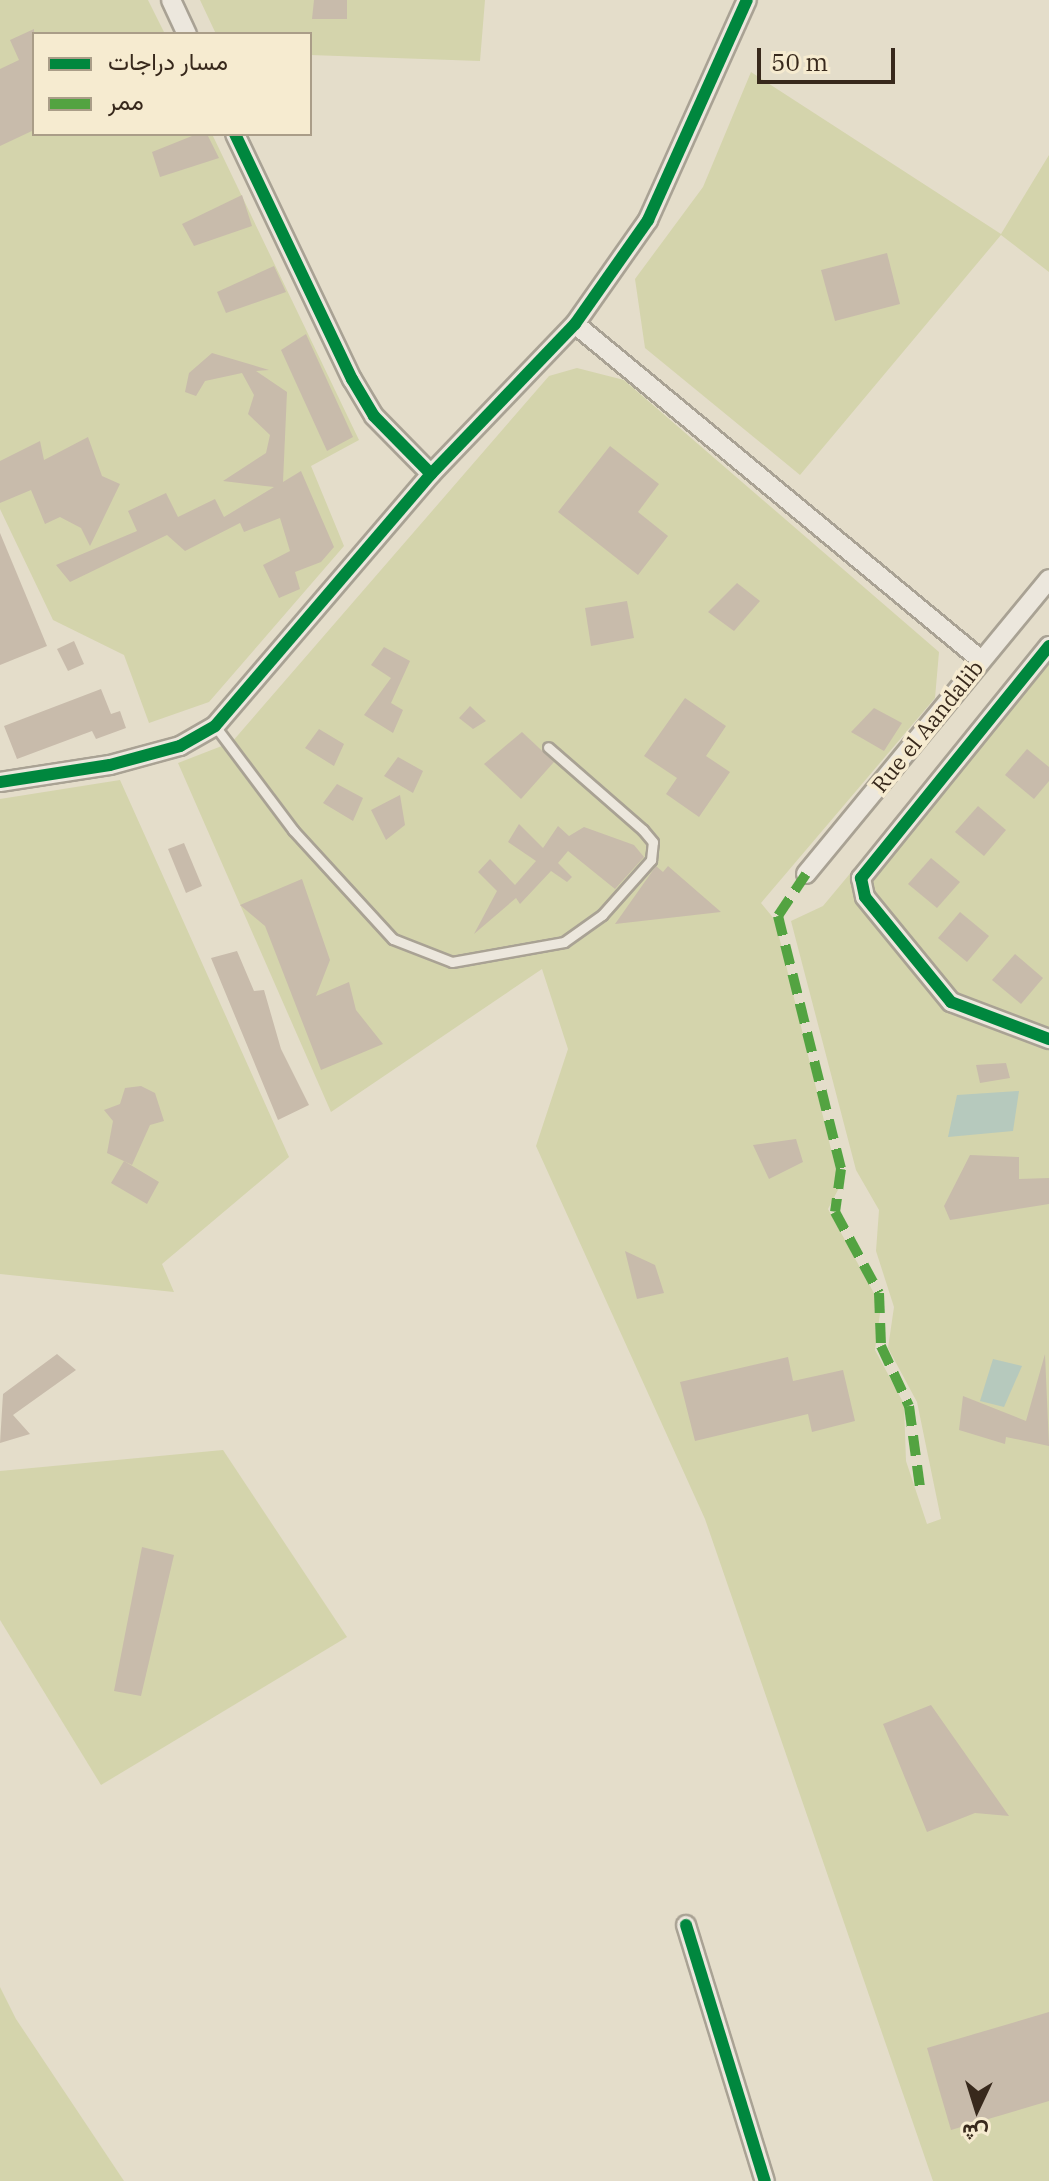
<!DOCTYPE html>
<meta charset="utf-8">
<style>
body{margin:0}
#map{position:relative;width:1049px;height:2181px;overflow:hidden;background:#e4ddca;font-family:"IBM Plex Serif",Vazirmatn,serif}
div>[style]{position:absolute}
[style*='--x']{left:calc(var(--x)*1px);top:calc(var(--y)*1px);width:calc(var(--w)*1px);rotate:calc(var(--a)*1deg)}
.green>*{inset:0;background:#d4d4ac}
.water>*{inset:0;background:#b6c9bd}
.building>*{inset:0;background:#c8bbab}
.roads{filter:drop-shadow(2px 0 #a9a294) drop-shadow(-2px 0 #a9a294) drop-shadow(0 2px #a9a294) drop-shadow(0 -2px #a9a294)}
.service>*{height:9px;margin:-4.5px;padding:0 4.5px;transform-origin:4.5px;border-radius:4.5px;background:#ece7dd}
.minor>*{height:18px;margin:-9px;padding:0 9px;transform-origin:9px;border-radius:9px;background:#ece7dd}
.quiet>*{height:10px;margin-top:-5px;transform-origin:0;background:repeating-linear-gradient(90deg,#53a341 0 20px,transparent 0 30px)}
.cycleway>*{height:12px;margin:-6px;padding:0 6px;transform-origin:6px;border-radius:6px;background:#00873e}
span{translate:-50% -50%;white-space:nowrap;text-align:center;line-height:1.15;-webkit-text-stroke:7px #f6ebd0;paint-order:stroke}
.street-label{font-size:22px;color:#38291c}
.legend{position:absolute;left:32px;top:32px;width:280px;height:104px;box-sizing:border-box;background:#f6ebd0;border:2px solid #aa9d88;margin:0;padding:10px 14px;list-style:none;font-size:24px;color:#38291c}
.legend li{display:flex;align-items:center;gap:16px;height:40px}
.legend b{width:40px;border:2px solid #aa9d88}
.north{position:absolute;left:937px;top:2069px;width:80px;height:80px;-webkit-text-stroke:6px #f6ebd0;paint-order:stroke;rotate:184deg;font-size:22px;font-weight:700;line-height:32px;text-align:center;color:#38291c}
.north::after{content:'';display:block;margin:auto;width:28px;height:36px;background:#38291c;clip-path:polygon(50% 0,100% 100%,50% 72%,0 100%)}
.scale{position:absolute;left:757px;top:48px;width:138px;height:36px;box-sizing:border-box;border:4px solid #38291c;border-top:0;padding-left:10px;font-size:24px;line-height:28px;white-space:nowrap;color:#38291c;-webkit-text-stroke:6px #f6ebd0;paint-order:stroke}
</style>
<div id="map">
<div class="green">
<i style="clip-path:polygon(0 0,148px 0,165px 34px,34px 34px,34px 134px,212px 134px,359px 440px,311px 466px,344px 546px,209px 702px,149px 723px,124px 655px,53px 620px,0 509px)"></i>
<i style="clip-path:polygon(200px 0,485px 0,480px 61px,310px 55px,310px 34px,216px 34px)"></i>
<i style="clip-path:polygon(751px 72px,1001px 234px,1049px 155px,1049px 272px,1001px 235px,800px 475px,645px 348px,635px 279px,703px 187px)"></i>
<i style="clip-path:polygon(577px 368px,624px 380px,939px 652px,935px 698px,761px 903px,775px 920px,840px 1186px,828px 1209px,881px 1306px,875px 1350px,904px 1404px,906px 1461px,927px 1524px,941px 1519px,917px 1402px,888px 1348px,894px 1307px,876px 1251px,879px 1210px,856px 1170px,791px 921px,823px 906px,1049px 635px,1049px 2181px,933px 2181px,705px 1519px,536px 1146px,568px 1049px,542px 969px,331px 1112px,178px 763px,232px 742px,549px 376px)"></i>
<i style="clip-path:polygon(120px 780px,289px 1157px,162px 1264px,174px 1292px,0 1274px,0 799px)"></i>
<i style="clip-path:polygon(223px 1450px,347px 1637px,101px 1785px,0 1620px,0 1471px)"></i>
<i style="clip-path:polygon(0 1987px,16px 2019px,124px 2181px,0 2181px)"></i>
</div>
<div class="water">
<i style="clip-path:polygon(1019px 1091px,1013px 1131px,948px 1137px,957px 1095px)"></i>
<i style="clip-path:polygon(993px 1359px,1022px 1366px,1004px 1407px,980px 1401px)"></i>
</div>
<div class="building">
<i style="clip-path:polygon(314px 0,347px 0,347px 19px,312px 19px)"></i>
<i style="clip-path:polygon(34px 29px,34px 130px,0 146px,0 69px,19px 60px,10px 40px)"></i>
<i style="clip-path:polygon(197px 134px,207px 134px,219px 158px,160px 177px,152px 152px)"></i>
<i style="clip-path:polygon(242px 195px,252px 226px,194px 246px,182px 224px)"></i>
<i style="clip-path:polygon(887px 253px,900px 304px,835px 321px,821px 270px)"></i>
<i style="clip-path:polygon(274px 266px,286px 292px,226px 313px,217px 292px)"></i>
<i style="clip-path:polygon(306px 334px,353px 437px,327px 451px,281px 350px)"></i>
<i style="clip-path:polygon(212px 353px,269px 370px,256px 371px,287px 392px,283px 482px,301px 471px,334px 547px,321px 562px,295px 572px,300px 589px,279px 598px,263px 565px,290px 551px,280px 518px,244px 532px,240px 523px,185px 551px,167px 535px,70px 582px,56px 565px,137px 531px,128px 511px,166px 493px,178px 517px,215px 499px,224px 517px,274px 487px,223px 481px,266px 453px,270px 435px,248px 414px,254px 395px,242px 373px,205px 381px,196px 396px,185px 392px,189px 373px)"></i>
<i style="clip-path:polygon(88px 437px,102px 476px,120px 484px,90px 546px,81px 528px,60px 517px,45px 524px,31px 490px,0 503px,0 461px,40px 441px,44px 460px)"></i>
<i style="clip-path:polygon(610px 446px,659px 484px,638px 512px,668px 536px,638px 575px,558px 512px)"></i>
<i style="clip-path:polygon(0 533px,47px 646px,0 665px)"></i>
<i style="clip-path:polygon(737px 583px,760px 601px,734px 631px,708px 612px)"></i>
<i style="clip-path:polygon(627px 601px,634px 638px,591px 646px,585px 608px)"></i>
<i style="clip-path:polygon(74px 641px,84px 664px,68px 671px,57px 649px)"></i>
<i style="clip-path:polygon(384px 647px,410px 661px,391px 703px,403px 710px,393px 733px,364px 715px,391px 678px,371px 665px)"></i>
<i style="clip-path:polygon(101px 689px,111px 714px,120px 711px,126px 728px,96px 739px,92px 731px,17px 759px,4px 726px)"></i>
<i style="clip-path:polygon(685px 698px,726px 726px,706px 756px,730px 772px,699px 817px,666px 794px,677px 778px,644px 756px)"></i>
<i style="clip-path:polygon(470px 706px,486px 721px,473px 729px,459px 718px)"></i>
<i style="clip-path:polygon(874px 708px,902px 723px,884px 751px,851px 732px)"></i>
<i style="clip-path:polygon(319px 729px,344px 744px,334px 766px,305px 748px)"></i>
<i style="clip-path:polygon(522px 732px,554px 762px,521px 799px,484px 764px)"></i>
<i style="clip-path:polygon(1027px 749px,1049px 767px,1049px 781px,1034px 799px,1005px 775px)"></i>
<i style="clip-path:polygon(398px 757px,423px 771px,413px 793px,384px 776px)"></i>
<i style="clip-path:polygon(337px 784px,363px 798px,353px 821px,323px 803px)"></i>
<i style="clip-path:polygon(400px 795px,405px 825px,386px 840px,371px 810px)"></i>
<i style="clip-path:polygon(978px 806px,1006px 830px,984px 856px,955px 832px)"></i>
<i style="clip-path:polygon(519px 824px,543px 848px,558px 826px,569px 836px,584px 827px,634px 845px,644px 857px,615px 889px,568px 851px,558px 863px,572px 877px,567px 882px,551px 871px,520px 904px,516px 898px,474px 934px,497px 891px,478px 872px,490px 859px,515px 885px,536px 861px,508px 842px)"></i>
<i style="clip-path:polygon(184px 843px,202px 886px,186px 893px,168px 849px)"></i>
<i style="clip-path:polygon(931px 858px,960px 882px,937px 908px,908px 884px)"></i>
<i style="clip-path:polygon(656px 866px,663px 872px,668px 866px,721px 912px,615px 924px)"></i>
<i style="clip-path:polygon(302px 879px,330px 960px,316px 996px,349px 982px,356px 1010px,383px 1044px,321px 1070px,265px 926px,240px 905px)"></i>
<i style="clip-path:polygon(960px 912px,989px 936px,967px 962px,938px 938px)"></i>
<i style="clip-path:polygon(237px 951px,254px 991px,264px 990px,281px 1049px,309px 1105px,278px 1120px,211px 958px)"></i>
<i style="clip-path:polygon(1015px 954px,1043px 978px,1021px 1004px,992px 980px)"></i>
<i style="clip-path:polygon(1006px 1063px,1010px 1078px,980px 1083px,976px 1065px)"></i>
<i style="clip-path:polygon(141px 1086px,155px 1093px,164px 1121px,150px 1125px,132px 1165px,107px 1153px,113px 1121px,104px 1110px,120px 1104px,125px 1088px)"></i>
<i style="clip-path:polygon(796px 1139px,803px 1162px,769px 1179px,753px 1145px)"></i>
<i style="clip-path:polygon(970px 1155px,1019px 1157px,1019px 1179px,1049px 1178px,1049px 1204px,950px 1220px,944px 1206px)"></i>
<i style="clip-path:polygon(124px 1161px,159px 1182px,147px 1204px,111px 1183px)"></i>
<i style="clip-path:polygon(625px 1251px,655px 1265px,664px 1293px,637px 1299px)"></i>
<i style="clip-path:polygon(57px 1354px,76px 1370px,13px 1415px,30px 1434px,0 1443px,3px 1394px)"></i>
<i style="clip-path:polygon(1045px 1354px,1049px 1446px,1006px 1437px,1005px 1444px,959px 1430px,963px 1396px,1026px 1421px)"></i>
<i style="clip-path:polygon(788px 1357px,793px 1381px,843px 1370px,855px 1421px,812px 1432px,808px 1414px,695px 1441px,680px 1382px)"></i>
<i style="clip-path:polygon(142px 1547px,174px 1555px,141px 1696px,114px 1691px)"></i>
<i style="clip-path:polygon(931px 1705px,1009px 1816px,975px 1813px,927px 1832px,883px 1724px)"></i>
<i style="clip-path:polygon(1049px 2012px,1049px 2101px,951px 2130px,927px 2048px)"></i>
</div>
<div class="roads">
<div class="service">
<i style="--x:215;--y:726;--w:130;--a:53.1"></i>
<i style="--x:293;--y:830;--w:148;--a:47.5"></i>
<i style="--x:393;--y:939;--w:63;--a:21.3"></i>
<i style="--x:452;--y:962;--w:114;--a:-10.1"></i>
<i style="--x:564;--y:942;--w:47;--a:-35.4"></i>
<i style="--x:602;--y:915;--w:74;--a:-48.3"></i>
<i style="--x:651;--y:860;--w:18;--a:-84"></i>
<i style="--x:653;--y:842;--w:16;--a:-130"></i>
<i style="--x:643;--y:830;--w:126;--a:-138.9"></i>
</div>
<div class="minor">
<i style="--x:171;--y:0;--w:38;--a:65"></i>
<i style="--x:235;--y:134;--w:272;--a:64.5"></i>
<i style="--x:352;--y:379;--w:43;--a:59.3"></i>
<i style="--x:374;--y:416;--w:81;--a:45.5"></i>
<i style="--x:575;--y:324;--w:527;--a:39.61"></i>
<i style="--x:1049;--y:646;--w:299;--a:129"></i>
<i style="--x:861;--y:878;--w:19;--a:78"></i>
<i style="--x:865;--y:897;--w:136;--a:50.7"></i>
<i style="--x:951;--y:1002;--w:105;--a:20.7"></i>
<i style="--x:0;--y:782;--w:111;--a:-8.8"></i>
<i style="--x:110;--y:765;--w:73;--a:-15.2"></i>
<i style="--x:180;--y:746;--w:40;--a:-29.7"></i>
<i style="--x:215;--y:726;--w:332;--a:-49.4"></i>
<i style="--x:431;--y:474;--w:208;--a:-46.2"></i>
<i style="--x:575;--y:324;--w:127;--a:-54.9"></i>
<i style="--x:648;--y:220;--w:241;--a:-65.8"></i>
<i style="--x:806;--y:874;--w:382;--a:-50.5"></i>
<i style="--x:686;--y:1925;--w:268;--a:72.9"></i>
</div>
</div>
<div class="quiet">
<i style="--x:806;--y:874;--w:50;--a:123.7"></i>
<i style="--x:778;--y:916;--w:261;--a:76"></i>
<i style="--x:841;--y:1169;--w:43;--a:97.9"></i>
<i style="--x:835;--y:1212;--w:92;--a:61.5"></i>
<i style="--x:879;--y:1293;--w:53;--a:87.8"></i>
<i style="--x:881;--y:1346;--w:66;--a:65"></i>
<i style="--x:909;--y:1406;--w:82;--a:82.3"></i>
</div>
<div class="cycleway">
<i style="--x:235;--y:134;--w:272;--a:64.5"></i>
<i style="--x:352;--y:379;--w:43;--a:59.3"></i>
<i style="--x:374;--y:416;--w:81;--a:45.5"></i>
<i style="--x:1049;--y:646;--w:299;--a:129"></i>
<i style="--x:861;--y:878;--w:19;--a:78"></i>
<i style="--x:865;--y:897;--w:136;--a:50.7"></i>
<i style="--x:951;--y:1002;--w:105;--a:20.7"></i>
<i style="--x:0;--y:782;--w:111;--a:-8.8"></i>
<i style="--x:110;--y:765;--w:73;--a:-15.2"></i>
<i style="--x:180;--y:746;--w:40;--a:-29.7"></i>
<i style="--x:215;--y:726;--w:332;--a:-49.4"></i>
<i style="--x:431;--y:474;--w:208;--a:-46.2"></i>
<i style="--x:575;--y:324;--w:127;--a:-54.9"></i>
<i style="--x:648;--y:220;--w:241;--a:-65.8"></i>
<i style="--x:686;--y:1925;--w:268;--a:72.9"></i>
</div>
<div class="street-label">
<span style="left:927px;top:726px;rotate:-51deg">Rue el Aandalib</span>
</div>
<ul class="legend">
<li><b style="height:10px;background:#00873e"></b>مسار دراجات</li>
<li><b style="height:10px;background:#53a341"></b>ممر</li>
</ul>
<div class="north">ش</div>
<div class="scale">50 m</div>
</div>
